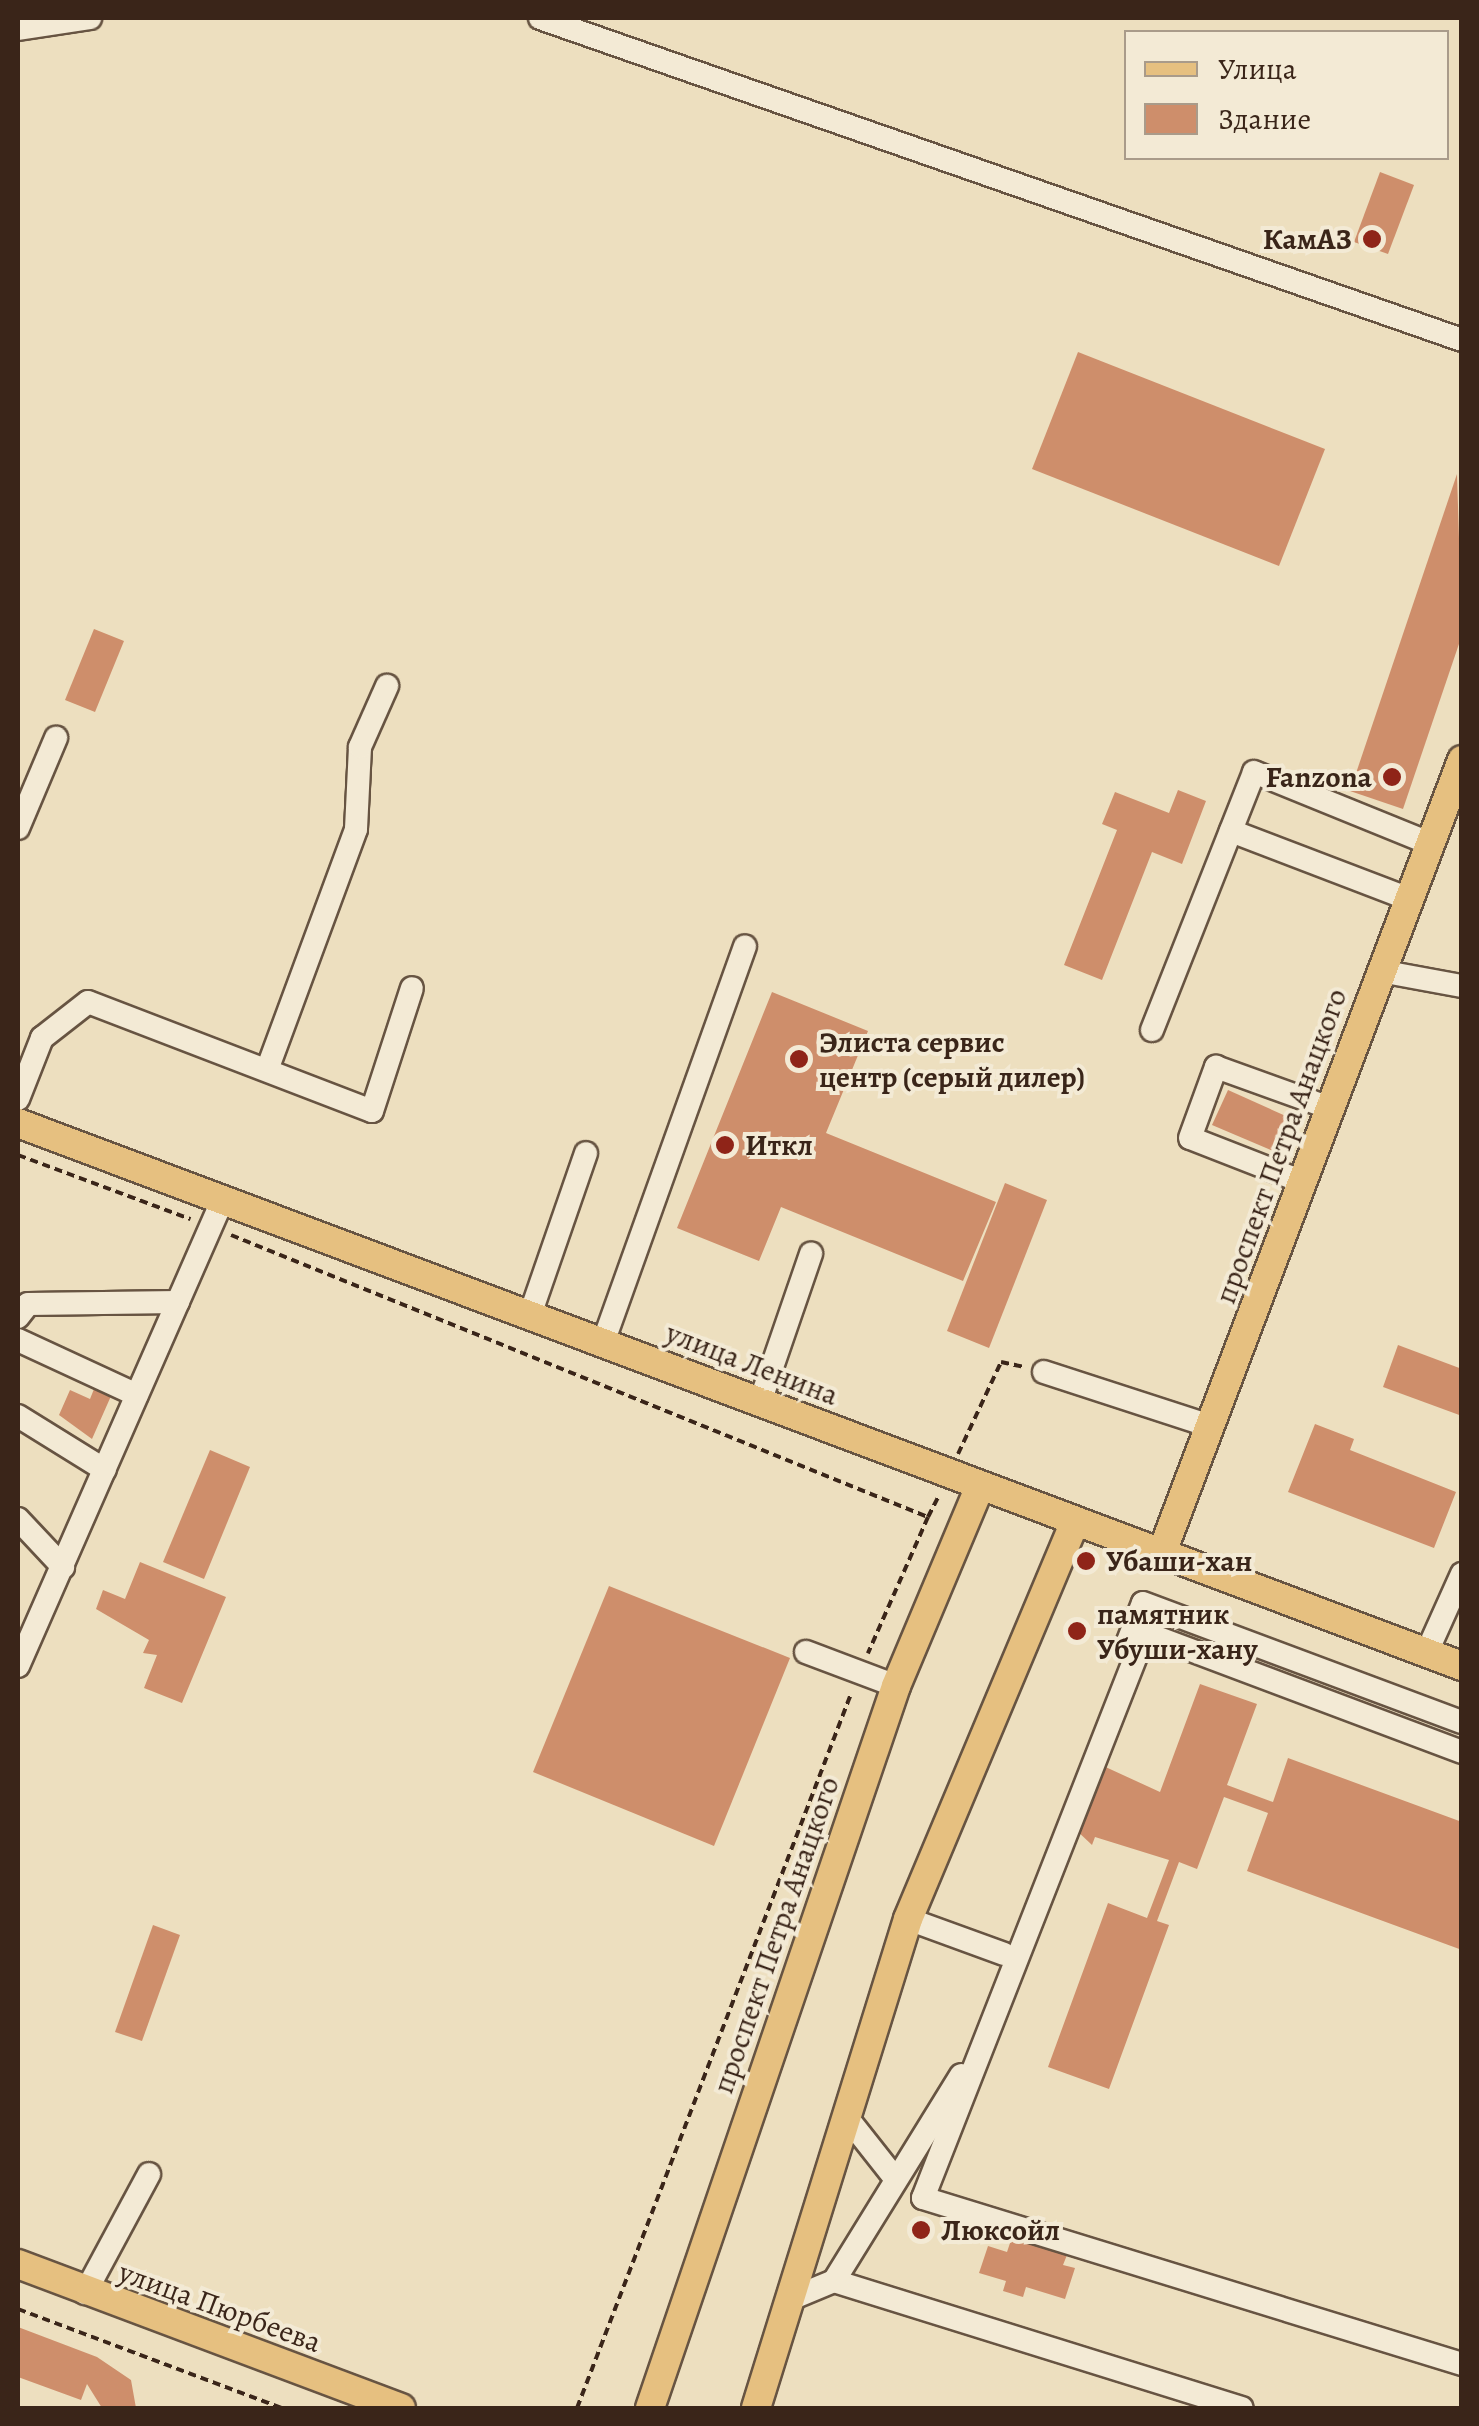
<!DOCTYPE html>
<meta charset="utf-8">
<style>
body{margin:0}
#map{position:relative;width:1479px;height:2426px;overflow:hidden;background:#eddfbf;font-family:Alegreya,serif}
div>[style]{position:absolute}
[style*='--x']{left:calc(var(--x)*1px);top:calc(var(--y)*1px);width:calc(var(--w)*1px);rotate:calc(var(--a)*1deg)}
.building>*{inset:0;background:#ce8e6b}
.path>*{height:4px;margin-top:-2px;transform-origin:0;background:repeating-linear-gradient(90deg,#3a2519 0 8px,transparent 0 13px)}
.roads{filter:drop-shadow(2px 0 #675442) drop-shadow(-2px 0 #675442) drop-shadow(0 2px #675442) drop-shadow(0 -2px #675442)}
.minor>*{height:22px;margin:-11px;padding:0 11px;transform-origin:11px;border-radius:11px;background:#f3ead5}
.major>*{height:28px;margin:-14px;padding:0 14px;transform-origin:14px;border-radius:14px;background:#e6c080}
.dots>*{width:28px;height:28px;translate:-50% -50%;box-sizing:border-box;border:5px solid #f3ead5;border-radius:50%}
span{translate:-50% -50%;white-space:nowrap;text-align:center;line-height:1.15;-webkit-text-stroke:8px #f3ead5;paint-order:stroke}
.poi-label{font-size:30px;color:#3a2519;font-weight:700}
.right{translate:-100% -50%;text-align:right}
.left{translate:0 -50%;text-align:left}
.street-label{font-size:30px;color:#3a2519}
.frame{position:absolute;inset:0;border:20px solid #3a2519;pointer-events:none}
.legend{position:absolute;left:1124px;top:30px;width:325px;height:130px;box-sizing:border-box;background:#f3ead5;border:2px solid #a99b8a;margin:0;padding:12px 18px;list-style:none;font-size:30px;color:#3a2519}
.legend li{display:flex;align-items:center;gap:20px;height:50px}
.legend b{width:50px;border:2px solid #a99b8a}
</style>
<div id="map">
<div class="building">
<i style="clip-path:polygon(1380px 172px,1414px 185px,1388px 254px,1354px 242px)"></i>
<i style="clip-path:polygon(1078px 352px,1325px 449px,1279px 566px,1032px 469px)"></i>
<i style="clip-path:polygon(1457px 474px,1462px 635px,1403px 809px,1350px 791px)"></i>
<i style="clip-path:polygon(94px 629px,124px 641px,95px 712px,65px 700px)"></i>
<i style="clip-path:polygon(1178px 790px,1206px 801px,1182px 864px,1152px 852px,1102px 980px,1064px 965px,1117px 830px,1102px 824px,1115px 792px,1169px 813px)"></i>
<i style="clip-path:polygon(772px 992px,868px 1031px,826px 1133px,996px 1202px,963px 1281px,781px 1207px,759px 1261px,677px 1228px)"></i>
<i style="clip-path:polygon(1228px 1090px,1288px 1117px,1273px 1151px,1212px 1125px)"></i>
<i style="clip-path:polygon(1005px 1183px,1047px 1200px,989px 1348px,947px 1331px)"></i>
<i style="clip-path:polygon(1398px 1345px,1462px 1369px,1462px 1416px,1383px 1387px)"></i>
<i style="clip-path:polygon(94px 1389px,111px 1396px,92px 1439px,59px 1415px,70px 1390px,90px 1399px)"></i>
<i style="clip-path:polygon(1315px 1424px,1354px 1439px,1350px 1450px,1456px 1492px,1434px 1548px,1288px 1492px)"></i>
<i style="clip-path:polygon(210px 1450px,250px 1467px,204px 1579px,163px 1562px)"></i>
<i style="clip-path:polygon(140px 1562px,226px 1597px,182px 1703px,144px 1688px,157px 1655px,143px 1653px,149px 1640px,96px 1609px,103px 1590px,125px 1599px)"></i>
<i style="clip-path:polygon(609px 1586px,790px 1658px,714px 1846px,533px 1772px)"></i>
<i style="clip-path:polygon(1200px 1684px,1257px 1704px,1227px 1785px,1273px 1802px,1288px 1758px,1462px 1822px,1462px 1950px,1247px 1871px,1268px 1813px,1224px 1797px,1197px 1869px,1179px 1862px,1157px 1921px,1169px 1925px,1109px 2089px,1048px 2067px,1108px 1903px,1147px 1918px,1169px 1860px,1095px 1837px,1092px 1845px,1075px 1829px,1099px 1764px,1160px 1792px)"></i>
<i style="clip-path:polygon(153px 1925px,180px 1935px,142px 2041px,115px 2032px)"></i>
<i style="clip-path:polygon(1012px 2237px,1067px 2255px,1063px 2265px,1075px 2268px,1065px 2299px,1026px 2287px,1023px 2297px,1003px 2291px,1006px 2281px,979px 2273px,988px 2246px,1007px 2252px)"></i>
<i style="clip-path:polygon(18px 2327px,97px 2357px,131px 2380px,136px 2408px,102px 2408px,87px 2384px,81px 2400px,18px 2377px)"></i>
</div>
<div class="path">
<i style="--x:18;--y:1155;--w:184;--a:20.4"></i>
<i style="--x:231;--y:1235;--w:752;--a:22.03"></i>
<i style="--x:928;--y:1517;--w:149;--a:113.8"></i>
<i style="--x:958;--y:1454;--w:102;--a:-64.9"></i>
<i style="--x:1001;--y:1362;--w:24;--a:12"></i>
<i style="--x:928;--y:1517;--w:22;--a:-63"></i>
<i style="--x:18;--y:2309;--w:282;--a:20.6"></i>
<i style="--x:577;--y:2408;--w:765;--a:-69.01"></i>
</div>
<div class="roads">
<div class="minor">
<i style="--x:540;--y:18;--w:977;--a:19.25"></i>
<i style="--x:18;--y:29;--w:73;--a:-8.7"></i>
<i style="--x:18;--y:828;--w:98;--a:-67.1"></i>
<i style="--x:1231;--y:831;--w:187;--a:20.9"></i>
<i style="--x:1380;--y:971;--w:83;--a:10.4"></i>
<i style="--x:1152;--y:1030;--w:277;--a:-68.4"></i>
<i style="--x:1254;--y:772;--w:189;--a:22.1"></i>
<i style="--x:267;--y:1070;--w:257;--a:-69.7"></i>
<i style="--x:356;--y:829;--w:82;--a:-87.2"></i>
<i style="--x:360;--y:747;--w:67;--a:-66.1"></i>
<i style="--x:18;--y:1099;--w:66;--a:-68.5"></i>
<i style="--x:42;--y:1038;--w:58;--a:-38"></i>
<i style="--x:88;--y:1002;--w:304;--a:21"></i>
<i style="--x:372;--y:1111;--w:129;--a:-72"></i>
<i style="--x:1303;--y:1182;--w:121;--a:-158.7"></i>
<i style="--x:1190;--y:1138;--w:76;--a:-69.9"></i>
<i style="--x:1216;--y:1067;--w:121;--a:19.8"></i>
<i style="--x:531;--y:1312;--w:168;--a:-70.9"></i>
<i style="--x:18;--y:1317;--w:16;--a:-52"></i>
<i style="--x:28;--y:1304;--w:150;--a:-0.8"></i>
<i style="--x:18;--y:1340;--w:131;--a:24.8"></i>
<i style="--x:604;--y:1340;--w:418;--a:-70.3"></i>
<i style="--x:1044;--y:1372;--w:175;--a:18"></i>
<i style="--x:760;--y:1402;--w:157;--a:-71"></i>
<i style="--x:18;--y:1416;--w:102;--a:31.8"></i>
<i style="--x:18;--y:1519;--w:66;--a:46.8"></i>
<i style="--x:1125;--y:1649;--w:49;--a:-68.6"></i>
<i style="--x:1143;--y:1603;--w:340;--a:20.5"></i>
<i style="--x:806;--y:1652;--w:96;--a:20.7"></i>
<i style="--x:1426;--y:1654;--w:88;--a:-65.8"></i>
<i style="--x:18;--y:1666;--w:510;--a:-66.3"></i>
<i style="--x:1462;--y:1752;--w:339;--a:-159.4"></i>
<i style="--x:1145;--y:1633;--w:607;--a:111.45"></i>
<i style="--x:923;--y:2198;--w:564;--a:17.12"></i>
<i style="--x:908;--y:1919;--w:102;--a:20"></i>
<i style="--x:845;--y:2115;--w:79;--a:51.7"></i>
<i style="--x:834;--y:2281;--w:427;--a:17.3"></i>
<i style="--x:85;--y:2293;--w:135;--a:-61.7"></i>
<i style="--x:788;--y:2300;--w:50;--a:-22.4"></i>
<i style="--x:834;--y:2281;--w:242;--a:-58.3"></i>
</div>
<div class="major">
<i style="--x:18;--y:1123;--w:1543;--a:20.61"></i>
<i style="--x:1161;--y:1555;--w:850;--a:-69.26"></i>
<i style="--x:18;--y:2264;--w:409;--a:20.6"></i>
<i style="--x:650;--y:2408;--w:763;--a:-71.18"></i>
<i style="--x:896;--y:1686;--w:214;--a:-67.2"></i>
<i style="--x:756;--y:2408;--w:512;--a:-72.73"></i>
<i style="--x:908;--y:1919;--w:428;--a:-67.2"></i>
</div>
</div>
<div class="dots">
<i style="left:1372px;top:239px;background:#8f2418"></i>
<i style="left:1392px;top:777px;background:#8f2418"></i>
<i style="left:799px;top:1059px;background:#8f2418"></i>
<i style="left:725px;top:1145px;background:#8f2418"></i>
<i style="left:1086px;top:1561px;background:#8f2418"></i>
<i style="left:1077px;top:1631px;background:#8f2418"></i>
<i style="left:921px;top:2230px;background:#8f2418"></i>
</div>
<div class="poi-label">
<span class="right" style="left:1352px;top:239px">КамАЗ</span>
<span class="right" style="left:1372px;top:777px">Fanzona</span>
<span class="left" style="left:819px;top:1059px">Элиста сервис<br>центр (серый дилер)</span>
<span class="left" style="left:745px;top:1145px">Иткл</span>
<span class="left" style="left:1106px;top:1561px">Убаши-хан</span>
<span class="left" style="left:1097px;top:1631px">памятник<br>Убуши-хану</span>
<span class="left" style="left:941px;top:2230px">Люксойл</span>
</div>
<div class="street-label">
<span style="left:1281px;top:1146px;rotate:-70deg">проспект Петра Анацкого</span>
<span style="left:752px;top:1364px;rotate:21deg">улица Ленина</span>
<span style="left:776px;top:1935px;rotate:-71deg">проспект Петра Анацкого</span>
<span style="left:220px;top:2307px;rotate:20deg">улица Пюрбеева</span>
</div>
<div class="frame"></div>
<ul class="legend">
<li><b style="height:12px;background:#e6c080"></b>Улица</li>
<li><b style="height:28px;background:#ce8e6b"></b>Здание</li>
</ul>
</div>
